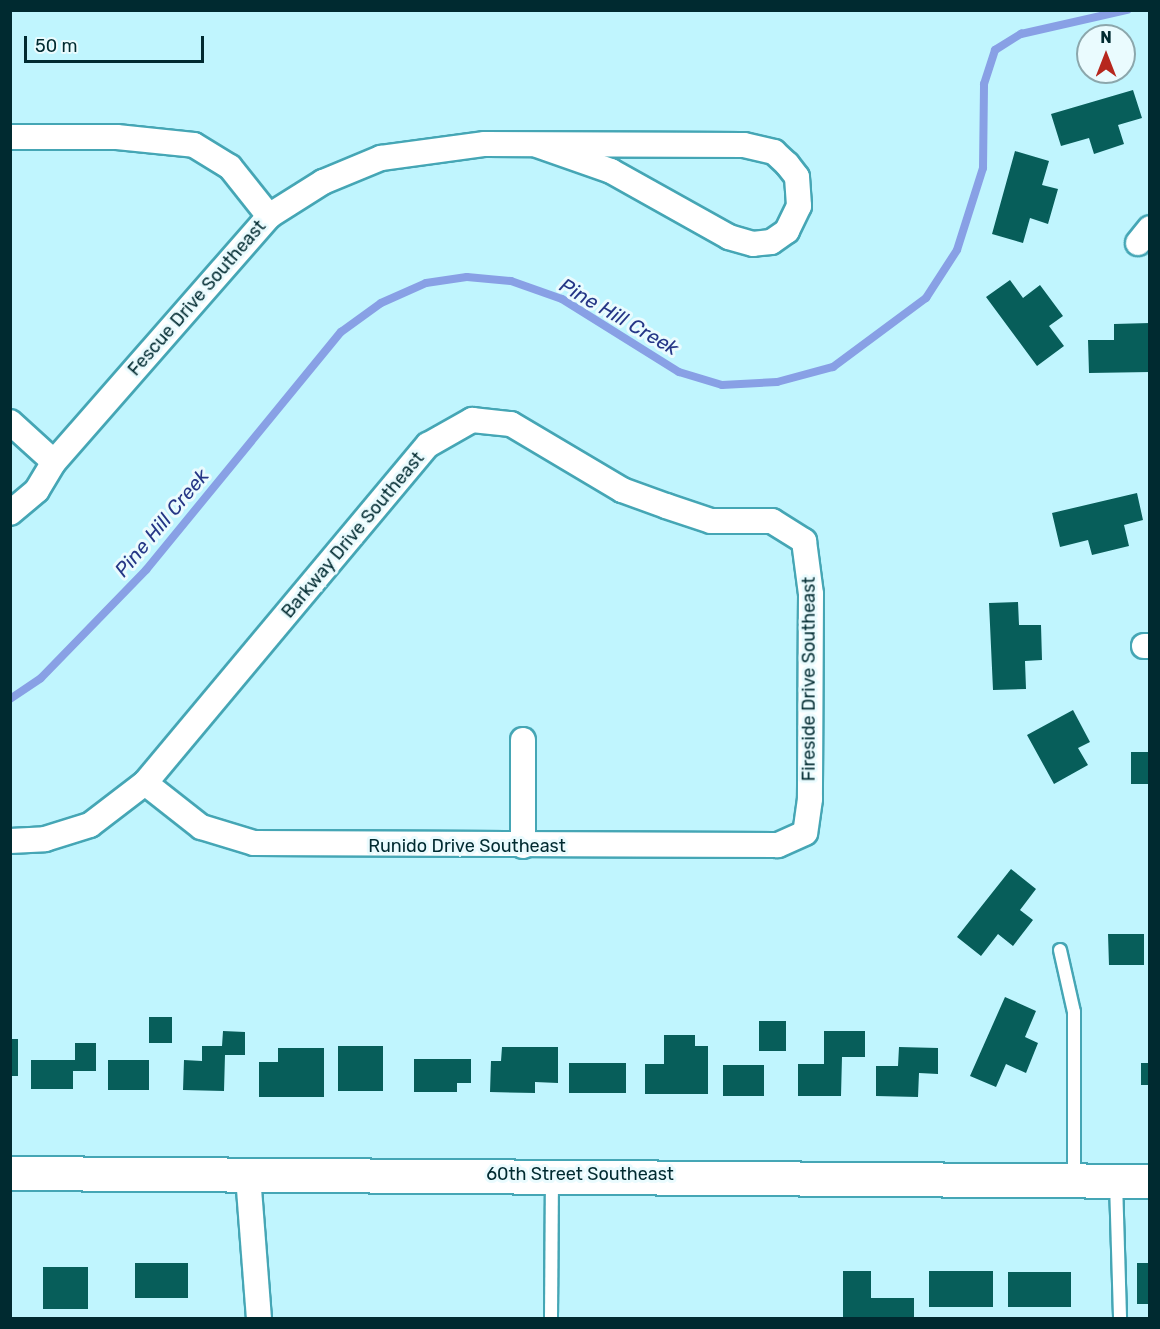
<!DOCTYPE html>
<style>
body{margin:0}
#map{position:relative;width:1160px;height:1329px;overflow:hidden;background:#c0f5fe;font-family:Rubik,sans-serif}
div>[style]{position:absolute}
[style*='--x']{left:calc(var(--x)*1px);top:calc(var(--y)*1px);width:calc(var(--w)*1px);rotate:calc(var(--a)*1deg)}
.stream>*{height:8px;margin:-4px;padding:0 4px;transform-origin:4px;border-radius:4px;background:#88a0e5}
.building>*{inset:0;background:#075e5a}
.roads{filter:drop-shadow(2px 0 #45a6b5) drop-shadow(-2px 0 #45a6b5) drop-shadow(0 2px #45a6b5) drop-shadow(0 -2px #45a6b5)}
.service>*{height:12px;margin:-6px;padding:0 6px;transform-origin:6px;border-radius:6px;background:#fff}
.minor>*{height:24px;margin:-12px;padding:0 12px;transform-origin:12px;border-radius:12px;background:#fff}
.secondary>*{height:33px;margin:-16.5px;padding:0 16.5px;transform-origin:16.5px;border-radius:16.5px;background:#fff}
span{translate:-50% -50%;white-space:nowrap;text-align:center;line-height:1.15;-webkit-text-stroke:6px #eafbfe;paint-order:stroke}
.street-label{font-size:18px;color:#002a30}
.water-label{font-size:20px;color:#253686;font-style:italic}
.frame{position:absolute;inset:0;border:12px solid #002a30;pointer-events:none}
.north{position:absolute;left:1076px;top:24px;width:60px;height:60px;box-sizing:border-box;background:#eafbfe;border:2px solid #8ca7ac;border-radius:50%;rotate:0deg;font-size:16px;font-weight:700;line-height:24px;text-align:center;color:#002a30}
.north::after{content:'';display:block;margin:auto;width:21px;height:27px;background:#b6271d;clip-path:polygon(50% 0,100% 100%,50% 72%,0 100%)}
.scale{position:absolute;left:24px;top:36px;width:180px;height:27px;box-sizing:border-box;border:3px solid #002a30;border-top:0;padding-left:8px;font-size:18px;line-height:21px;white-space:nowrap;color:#002a30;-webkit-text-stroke:4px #eafbfe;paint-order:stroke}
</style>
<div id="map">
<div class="stream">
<i style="--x:10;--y:699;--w:37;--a:-34"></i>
<i style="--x:41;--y:678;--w:151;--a:-45.8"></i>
<i style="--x:146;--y:570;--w:308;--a:-50.7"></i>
<i style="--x:341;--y:332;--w:49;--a:-35.9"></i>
<i style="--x:381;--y:303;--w:49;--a:-24"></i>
<i style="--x:426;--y:283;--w:41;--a:-8.3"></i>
<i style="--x:467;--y:277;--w:44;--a:5.2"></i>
<i style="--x:511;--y:281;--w:54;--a:19.4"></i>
<i style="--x:562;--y:299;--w:138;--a:32"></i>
<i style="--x:679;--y:372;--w:45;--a:16.8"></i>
<i style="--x:722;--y:385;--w:55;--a:-3.1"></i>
<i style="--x:777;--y:382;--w:58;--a:-15"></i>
<i style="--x:833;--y:367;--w:116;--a:-36.6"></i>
<i style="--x:926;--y:298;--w:57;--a:-57.1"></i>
<i style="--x:957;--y:250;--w:86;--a:-72.4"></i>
<i style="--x:983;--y:168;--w:84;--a:-89.3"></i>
<i style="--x:984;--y:84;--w:36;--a:-72"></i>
<i style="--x:995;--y:50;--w:31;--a:-32"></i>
<i style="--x:1021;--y:34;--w:109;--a:-12.8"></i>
</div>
<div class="building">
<i style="clip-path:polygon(1133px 90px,1142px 118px,1118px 125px,1124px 144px,1094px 154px,1089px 138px,1061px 146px,1051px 114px)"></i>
<i style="clip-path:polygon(1015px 151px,1049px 161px,1042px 185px,1058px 189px,1048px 224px,1030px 218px,1023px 243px,992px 234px)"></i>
<i style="clip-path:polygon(1010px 280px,1023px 298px,1040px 285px,1063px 316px,1049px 326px,1064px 346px,1037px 366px,986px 297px)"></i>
<i style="clip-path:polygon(1150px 323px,1150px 372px,1089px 373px,1088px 340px,1114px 340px,1114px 324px)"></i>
<i style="clip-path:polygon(1137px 493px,1143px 520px,1124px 525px,1129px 546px,1092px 555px,1088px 540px,1060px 547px,1052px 513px)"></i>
<i style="clip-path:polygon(1018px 602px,1019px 625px,1041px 625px,1042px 660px,1025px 661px,1026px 689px,993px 690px,989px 603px)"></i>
<i style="clip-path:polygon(1073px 710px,1090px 742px,1078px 748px,1088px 765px,1054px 784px,1027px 735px)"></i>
<i style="clip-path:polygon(1131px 752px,1150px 752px,1150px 784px,1131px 784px)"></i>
<i style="clip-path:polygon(1011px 869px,1036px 889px,1020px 910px,1033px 920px,1013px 946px,998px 934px,981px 956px,957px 937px)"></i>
<i style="clip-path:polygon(1108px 934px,1144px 934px,1144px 965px,1109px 965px)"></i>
<i style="clip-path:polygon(1005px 997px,1036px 1011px,1025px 1037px,1038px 1043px,1026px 1073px,1006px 1064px,996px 1087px,970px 1076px)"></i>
<i style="clip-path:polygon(149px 1017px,172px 1017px,172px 1043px,149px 1043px)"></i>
<i style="clip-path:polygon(759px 1021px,786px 1021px,786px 1051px,759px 1051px)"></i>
<i style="clip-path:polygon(223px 1031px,245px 1032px,245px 1055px,225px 1055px,224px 1091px,183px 1090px,184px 1060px,202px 1061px,202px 1046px,222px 1046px)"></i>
<i style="clip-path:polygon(824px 1031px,865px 1031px,865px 1057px,842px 1057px,841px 1096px,798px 1096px,798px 1064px,824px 1064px)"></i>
<i style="clip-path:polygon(664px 1035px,695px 1035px,695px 1046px,708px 1046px,708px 1094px,645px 1094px,645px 1064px,664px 1064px)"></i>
<i style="clip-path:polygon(10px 1039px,18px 1039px,18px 1076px,10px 1076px)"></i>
<i style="clip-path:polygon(75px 1043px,96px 1043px,96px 1071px,73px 1071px,73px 1089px,31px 1089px,31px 1060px,75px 1060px)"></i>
<i style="clip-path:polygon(338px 1046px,383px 1046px,383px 1091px,338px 1091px)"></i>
<i style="clip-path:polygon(502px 1047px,558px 1047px,558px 1083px,535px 1082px,535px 1093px,490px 1092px,491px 1061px,501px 1061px)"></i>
<i style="clip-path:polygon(899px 1047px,938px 1048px,938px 1074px,919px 1073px,918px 1097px,876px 1096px,876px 1066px,898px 1066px)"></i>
<i style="clip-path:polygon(278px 1048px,324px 1048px,324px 1097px,259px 1097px,259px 1062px,278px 1062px)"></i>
<i style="clip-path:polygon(414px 1059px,471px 1059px,471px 1083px,457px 1083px,457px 1092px,414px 1092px)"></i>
<i style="clip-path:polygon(108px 1060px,149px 1060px,149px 1090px,108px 1090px)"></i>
<i style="clip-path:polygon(569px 1063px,626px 1063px,626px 1093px,569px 1093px)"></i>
<i style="clip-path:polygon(1141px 1063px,1150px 1063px,1150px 1085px,1141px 1085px)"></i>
<i style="clip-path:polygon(723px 1065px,764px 1065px,764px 1096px,723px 1096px)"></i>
<i style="clip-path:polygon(135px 1263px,188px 1263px,188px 1298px,135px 1298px)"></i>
<i style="clip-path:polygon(1137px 1263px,1150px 1263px,1150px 1304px,1137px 1304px)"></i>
<i style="clip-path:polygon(43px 1267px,88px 1267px,88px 1309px,43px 1309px)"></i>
<i style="clip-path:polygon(843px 1271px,871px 1271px,871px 1298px,914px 1298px,914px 1318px,843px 1318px)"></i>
<i style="clip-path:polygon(929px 1271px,993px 1271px,993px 1307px,929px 1307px)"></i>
<i style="clip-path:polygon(1008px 1272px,1071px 1272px,1071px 1307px,1008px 1307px)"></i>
</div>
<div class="roads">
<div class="service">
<i style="--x:1060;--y:950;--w:64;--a:77.3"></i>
<i style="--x:1074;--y:1012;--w:167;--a:90"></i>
<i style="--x:1116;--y:1182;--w:136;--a:88.3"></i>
<i style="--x:551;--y:1318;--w:140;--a:-89.6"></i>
</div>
<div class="minor">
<i style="--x:10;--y:137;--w:107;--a:0"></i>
<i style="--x:117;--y:137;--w:77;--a:5.9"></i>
<i style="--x:194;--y:145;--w:42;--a:31.4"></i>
<i style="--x:230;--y:167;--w:63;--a:51.5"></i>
<i style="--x:1138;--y:243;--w:19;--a:-51"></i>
<i style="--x:10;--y:422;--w:59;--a:42.3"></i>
<i style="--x:10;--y:513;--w:35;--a:-40"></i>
<i style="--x:37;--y:490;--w:33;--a:-59"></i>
<i style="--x:54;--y:462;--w:327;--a:-48.8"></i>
<i style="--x:269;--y:216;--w:64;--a:-32.2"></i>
<i style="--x:323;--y:182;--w:63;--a:-22.5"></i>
<i style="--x:381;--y:158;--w:105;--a:-7.7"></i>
<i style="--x:485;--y:144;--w:259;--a:0.2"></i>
<i style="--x:744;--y:145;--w:31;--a:13"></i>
<i style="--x:774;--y:152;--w:18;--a:43"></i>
<i style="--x:787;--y:164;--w:16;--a:52"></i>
<i style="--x:797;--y:177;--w:29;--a:86"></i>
<i style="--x:799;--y:206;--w:28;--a:116"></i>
<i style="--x:787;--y:231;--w:19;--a:145"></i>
<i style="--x:771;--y:242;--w:18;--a:174"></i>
<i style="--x:753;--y:244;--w:25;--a:-164"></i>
<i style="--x:729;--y:237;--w:135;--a:-150.8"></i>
<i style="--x:611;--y:171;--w:78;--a:-160.6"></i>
<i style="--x:1144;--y:646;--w:6;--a:0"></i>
<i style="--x:523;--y:740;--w:106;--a:90"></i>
<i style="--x:10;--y:841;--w:35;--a:-3"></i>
<i style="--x:45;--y:839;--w:47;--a:-17.3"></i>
<i style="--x:90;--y:825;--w:69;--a:-37.4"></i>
<i style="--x:145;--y:783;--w:441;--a:-50.1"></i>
<i style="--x:428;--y:445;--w:51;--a:-29.6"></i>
<i style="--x:472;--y:420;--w:39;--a:6"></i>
<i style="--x:511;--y:424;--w:129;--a:30.7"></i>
<i style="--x:622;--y:490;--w:47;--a:20"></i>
<i style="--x:666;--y:506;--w:47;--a:18.4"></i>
<i style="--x:711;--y:521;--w:61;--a:0"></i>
<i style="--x:772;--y:521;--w:38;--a:32"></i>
<i style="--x:804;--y:541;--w:53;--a:82.5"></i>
<i style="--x:811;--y:594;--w:205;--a:90.3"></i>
<i style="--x:810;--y:799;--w:34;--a:98"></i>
<i style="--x:805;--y:833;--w:30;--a:156"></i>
<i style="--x:778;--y:845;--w:524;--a:-179.78"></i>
<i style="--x:254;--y:843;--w:55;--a:-163.2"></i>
<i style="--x:201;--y:827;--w:71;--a:-141.8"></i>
<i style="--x:248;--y:1176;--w:142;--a:85.6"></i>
</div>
<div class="secondary">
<i style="--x:10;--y:1173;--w:1140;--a:0.4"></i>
</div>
</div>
<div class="street-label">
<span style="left:197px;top:298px;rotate:-49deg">Fescue Drive Southeast</span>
<span style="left:353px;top:535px;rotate:-50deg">Barkway Drive Southeast</span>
<span style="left:809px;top:679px;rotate:-90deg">Fireside Drive Southeast</span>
<span style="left:467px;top:846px">Runido Drive Southeast</span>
<span style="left:580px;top:1174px">60th Street Southeast</span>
</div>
<div class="water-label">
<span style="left:619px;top:317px;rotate:30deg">Pine Hill Creek</span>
<span style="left:162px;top:523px;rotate:-50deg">Pine Hill Creek</span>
</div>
<div class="frame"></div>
<div class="north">N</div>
<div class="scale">50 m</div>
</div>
